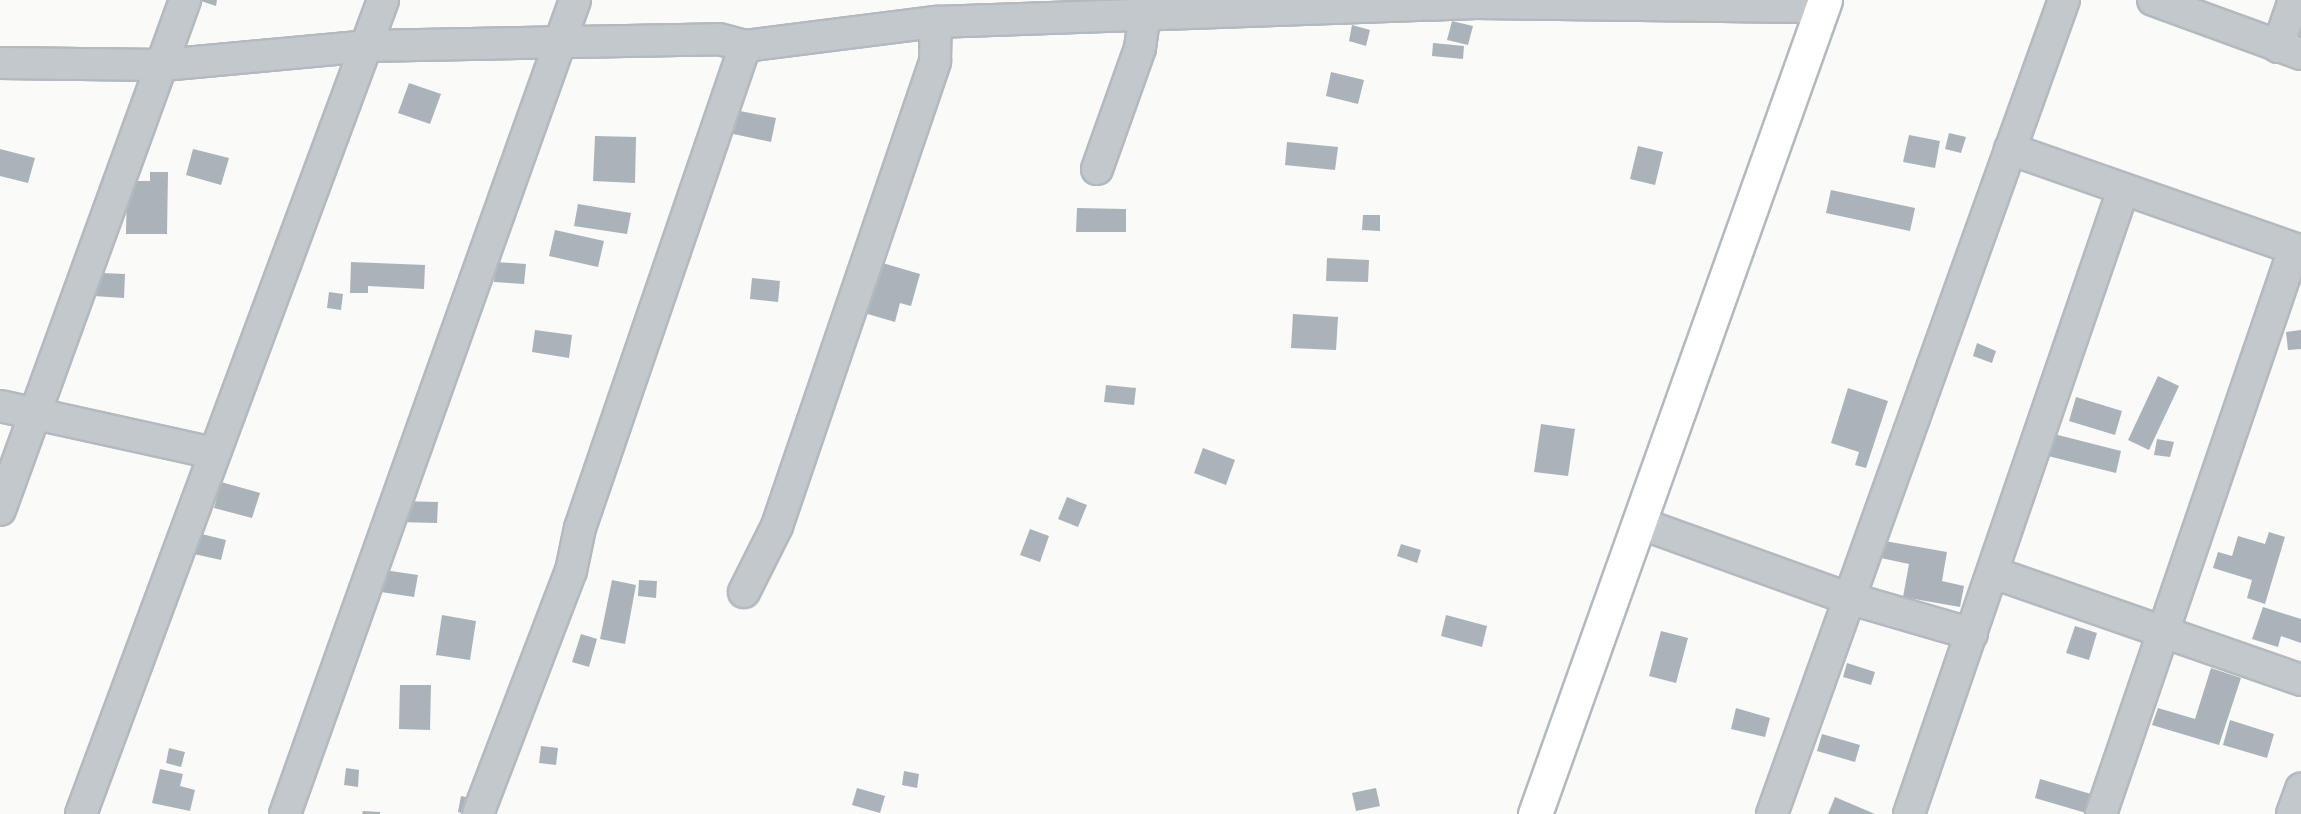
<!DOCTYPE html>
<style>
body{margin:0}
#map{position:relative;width:2301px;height:814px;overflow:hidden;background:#fafaf8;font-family:Karla,sans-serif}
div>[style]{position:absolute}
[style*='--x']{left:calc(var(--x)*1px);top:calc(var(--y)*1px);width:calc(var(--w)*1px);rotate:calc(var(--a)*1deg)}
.building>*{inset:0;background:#aab3b9}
.roads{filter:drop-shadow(2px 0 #b3babf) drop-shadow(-2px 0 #b3babf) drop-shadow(0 2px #b3babf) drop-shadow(0 -2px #b3babf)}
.minor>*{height:30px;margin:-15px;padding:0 15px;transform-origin:15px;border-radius:15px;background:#c3c8cc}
.secondary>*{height:33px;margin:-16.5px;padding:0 16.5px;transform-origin:16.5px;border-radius:16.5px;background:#fff}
span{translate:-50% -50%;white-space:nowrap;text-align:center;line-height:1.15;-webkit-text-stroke:6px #fff;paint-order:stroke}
</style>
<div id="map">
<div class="building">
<i style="clip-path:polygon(198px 0,217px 0,216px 6px)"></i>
<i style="clip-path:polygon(1452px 21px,1473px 26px,1468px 45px,1447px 40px)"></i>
<i style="clip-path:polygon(1352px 25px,1370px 30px,1366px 46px,1349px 41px)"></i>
<i style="clip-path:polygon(1433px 43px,1464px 46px,1463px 59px,1432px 56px)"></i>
<i style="clip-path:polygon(1331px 72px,1364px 80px,1358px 104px,1326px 96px)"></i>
<i style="clip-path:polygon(409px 83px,441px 94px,430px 124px,398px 113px)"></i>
<i style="clip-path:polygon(710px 105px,776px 118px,771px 142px,705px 128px)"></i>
<i style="clip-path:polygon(1949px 133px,1966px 137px,1961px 153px,1945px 149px)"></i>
<i style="clip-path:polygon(1909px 135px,1940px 141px,1935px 168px,1903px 162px)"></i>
<i style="clip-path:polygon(595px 136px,636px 137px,635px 183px,593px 181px)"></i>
<i style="clip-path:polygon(1287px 142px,1338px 147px,1335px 170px,1285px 165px)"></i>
<i style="clip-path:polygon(1638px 146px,1663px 152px,1655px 185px,1630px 179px)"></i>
<i style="clip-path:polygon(0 149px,35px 158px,28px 183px,0 176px)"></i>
<i style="clip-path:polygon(193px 149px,229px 158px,221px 185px,186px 175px)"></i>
<i style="clip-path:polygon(150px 172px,168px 172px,167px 234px,126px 234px,127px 181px,150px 181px)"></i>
<i style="clip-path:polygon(1831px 190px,1915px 208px,1910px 231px,1826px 213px)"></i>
<i style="clip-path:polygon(578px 204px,631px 213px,627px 234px,574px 226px)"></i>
<i style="clip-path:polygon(1077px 208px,1126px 209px,1126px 232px,1076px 232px)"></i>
<i style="clip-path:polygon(1363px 215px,1380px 215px,1380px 231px,1362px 230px)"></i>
<i style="clip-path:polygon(555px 230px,604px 241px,598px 267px,549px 256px)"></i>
<i style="clip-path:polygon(1327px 258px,1369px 260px,1368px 282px,1326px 281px)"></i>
<i style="clip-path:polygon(869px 259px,920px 274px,911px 306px,900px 303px,895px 322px,854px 310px)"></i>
<i style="clip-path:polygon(351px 262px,425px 265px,424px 289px,368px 286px,368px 293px,350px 293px)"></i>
<i style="clip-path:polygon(496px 262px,526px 264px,524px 284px,494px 282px)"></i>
<i style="clip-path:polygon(80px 272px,125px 274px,124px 298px,79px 295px)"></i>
<i style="clip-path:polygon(752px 278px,780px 281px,778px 302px,750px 299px)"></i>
<i style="clip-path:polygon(329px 292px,343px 294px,341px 310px,327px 308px)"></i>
<i style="clip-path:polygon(1293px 314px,1338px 317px,1336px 350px,1291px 348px)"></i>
<i style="clip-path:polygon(535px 330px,572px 335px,569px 358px,532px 352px)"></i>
<i style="clip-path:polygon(2301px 330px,2301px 349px,2288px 350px,2286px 332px)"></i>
<i style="clip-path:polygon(1977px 343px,1996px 351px,1992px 363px,1973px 356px)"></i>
<i style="clip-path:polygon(2158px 376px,2179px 386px,2149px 450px,2128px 440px)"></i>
<i style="clip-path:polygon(1106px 385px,1136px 388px,1134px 405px,1104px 402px)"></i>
<i style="clip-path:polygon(1848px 388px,1888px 401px,1866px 468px,1855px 465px,1859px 452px,1831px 443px)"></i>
<i style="clip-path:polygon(2076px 397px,2122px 411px,2115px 435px,2069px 421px)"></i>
<i style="clip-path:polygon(1541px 424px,1575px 429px,1568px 476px,1534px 472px)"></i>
<i style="clip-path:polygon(2054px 434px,2121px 451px,2116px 473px,2048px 456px)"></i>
<i style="clip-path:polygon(2157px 439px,2174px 442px,2170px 457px,2154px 455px)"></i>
<i style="clip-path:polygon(1203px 448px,1235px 460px,1226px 485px,1194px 473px)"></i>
<i style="clip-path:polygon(221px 482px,260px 493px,252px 518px,214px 508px)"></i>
<i style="clip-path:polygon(1067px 497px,1087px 505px,1078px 527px,1058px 519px)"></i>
<i style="clip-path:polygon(399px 501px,438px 502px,437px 523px,398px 522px)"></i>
<i style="clip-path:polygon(181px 529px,226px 540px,221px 560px,176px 550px)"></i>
<i style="clip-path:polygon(1030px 529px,1049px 536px,1040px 562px,1020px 555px)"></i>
<i style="clip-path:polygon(2269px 532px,2285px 537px,2265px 604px,2247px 598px,2252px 580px,2213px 568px,2218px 552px,2232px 556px,2238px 536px,2265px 544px)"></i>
<i style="clip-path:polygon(1879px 540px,1947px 552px,1942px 581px,1964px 586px,1960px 607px,1903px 597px,1909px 564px,1876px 557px)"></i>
<i style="clip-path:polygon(1401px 544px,1421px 550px,1417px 563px,1397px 556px)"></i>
<i style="clip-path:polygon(384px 570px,418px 575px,414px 597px,381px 592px)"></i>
<i style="clip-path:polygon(612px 580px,636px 585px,625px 644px,600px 639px)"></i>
<i style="clip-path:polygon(639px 580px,657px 581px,656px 598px,638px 596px)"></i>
<i style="clip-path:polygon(2263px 607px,2301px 619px,2301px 643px,2281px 636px,2278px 647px,2252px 639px)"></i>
<i style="clip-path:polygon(442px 615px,476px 621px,470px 660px,436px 655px)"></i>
<i style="clip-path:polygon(1446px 615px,1487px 626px,1482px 647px,1441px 636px)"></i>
<i style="clip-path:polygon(2075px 626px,2097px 633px,2089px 660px,2066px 653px)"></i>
<i style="clip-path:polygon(1661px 631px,1688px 638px,1676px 683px,1649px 676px)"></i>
<i style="clip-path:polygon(581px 634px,597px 639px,589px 667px,572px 662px)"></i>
<i style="clip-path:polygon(1847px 663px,1875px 672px,1871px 685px,1843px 677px)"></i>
<i style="clip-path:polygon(2211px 668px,2241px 678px,2219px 745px,2152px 725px,2158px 708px,2195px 719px)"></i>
<i style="clip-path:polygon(400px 685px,431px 685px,430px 730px,399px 729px)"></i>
<i style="clip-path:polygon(1736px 708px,1770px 718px,1765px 737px,1731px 729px)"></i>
<i style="clip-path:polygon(2230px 720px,2274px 734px,2267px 758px,2223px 745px)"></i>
<i style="clip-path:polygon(1822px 734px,1860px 745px,1855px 762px,1817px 751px)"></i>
<i style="clip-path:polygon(541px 746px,558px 748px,556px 765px,539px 763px)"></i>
<i style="clip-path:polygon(169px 748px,185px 752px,181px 767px,166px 763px)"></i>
<i style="clip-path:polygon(346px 768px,359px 770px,358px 787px,344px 785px)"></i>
<i style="clip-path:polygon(160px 769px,183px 774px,180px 786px,195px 790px,190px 811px,152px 803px)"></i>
<i style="clip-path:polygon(904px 771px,919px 774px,917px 788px,902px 785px)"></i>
<i style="clip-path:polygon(2040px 779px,2091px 794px,2086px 813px,2035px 798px)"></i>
<i style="clip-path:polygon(857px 788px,885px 796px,880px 813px,852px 805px)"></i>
<i style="clip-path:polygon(1376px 788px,1380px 806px,1356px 811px,1352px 793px)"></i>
<i style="clip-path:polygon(461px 796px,495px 803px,465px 814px,458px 812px)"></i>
<i style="clip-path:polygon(1835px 797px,1875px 814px,1828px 814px)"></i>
<i style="clip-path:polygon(363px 811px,380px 812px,380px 814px,362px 814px)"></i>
</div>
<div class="roads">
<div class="minor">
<i style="--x:2153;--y:0;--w:158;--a:20"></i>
<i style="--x:2278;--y:47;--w:50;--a:-71.2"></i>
<i style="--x:0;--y:63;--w:163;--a:0.7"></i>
<i style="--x:163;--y:65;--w:205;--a:-5.3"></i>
<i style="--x:367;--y:46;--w:352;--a:-1.1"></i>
<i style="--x:719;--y:39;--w:27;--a:15"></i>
<i style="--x:745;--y:46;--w:193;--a:-7.2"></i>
<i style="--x:936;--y:22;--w:541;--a:-2.01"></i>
<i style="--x:1477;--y:3;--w:346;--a:0.7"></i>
<i style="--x:2010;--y:149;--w:308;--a:19.3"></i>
<i style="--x:1097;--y:169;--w:128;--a:-70.4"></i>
<i style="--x:1140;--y:48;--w:30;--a:-82"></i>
<i style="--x:0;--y:406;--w:219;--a:12.4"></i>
<i style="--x:0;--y:510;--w:543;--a:-70.06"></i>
<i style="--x:1642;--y:524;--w:219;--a:19.8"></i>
<i style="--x:1848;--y:598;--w:129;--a:16.2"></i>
<i style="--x:1994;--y:573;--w:325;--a:19.2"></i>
<i style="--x:744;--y:592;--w:74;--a:-63.4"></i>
<i style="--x:777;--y:526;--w:491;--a:-71.2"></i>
<i style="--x:935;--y:61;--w:39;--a:-89"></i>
<i style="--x:81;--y:814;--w:868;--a:-69.64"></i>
<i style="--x:285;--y:814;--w:864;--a:-70.39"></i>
<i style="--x:478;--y:814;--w:260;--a:-69.1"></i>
<i style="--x:571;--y:571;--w:44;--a:-78.2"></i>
<i style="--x:580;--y:528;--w:509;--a:-71.1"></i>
<i style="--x:1772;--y:814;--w:865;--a:-70.27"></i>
<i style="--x:1909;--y:814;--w:660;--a:-71.07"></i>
<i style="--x:2101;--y:814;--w:597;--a:-71.14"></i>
<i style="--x:2292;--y:814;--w:27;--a:-70"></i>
</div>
<div class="secondary">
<i style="--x:1535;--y:814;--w:864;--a:-70.39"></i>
</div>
</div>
</div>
